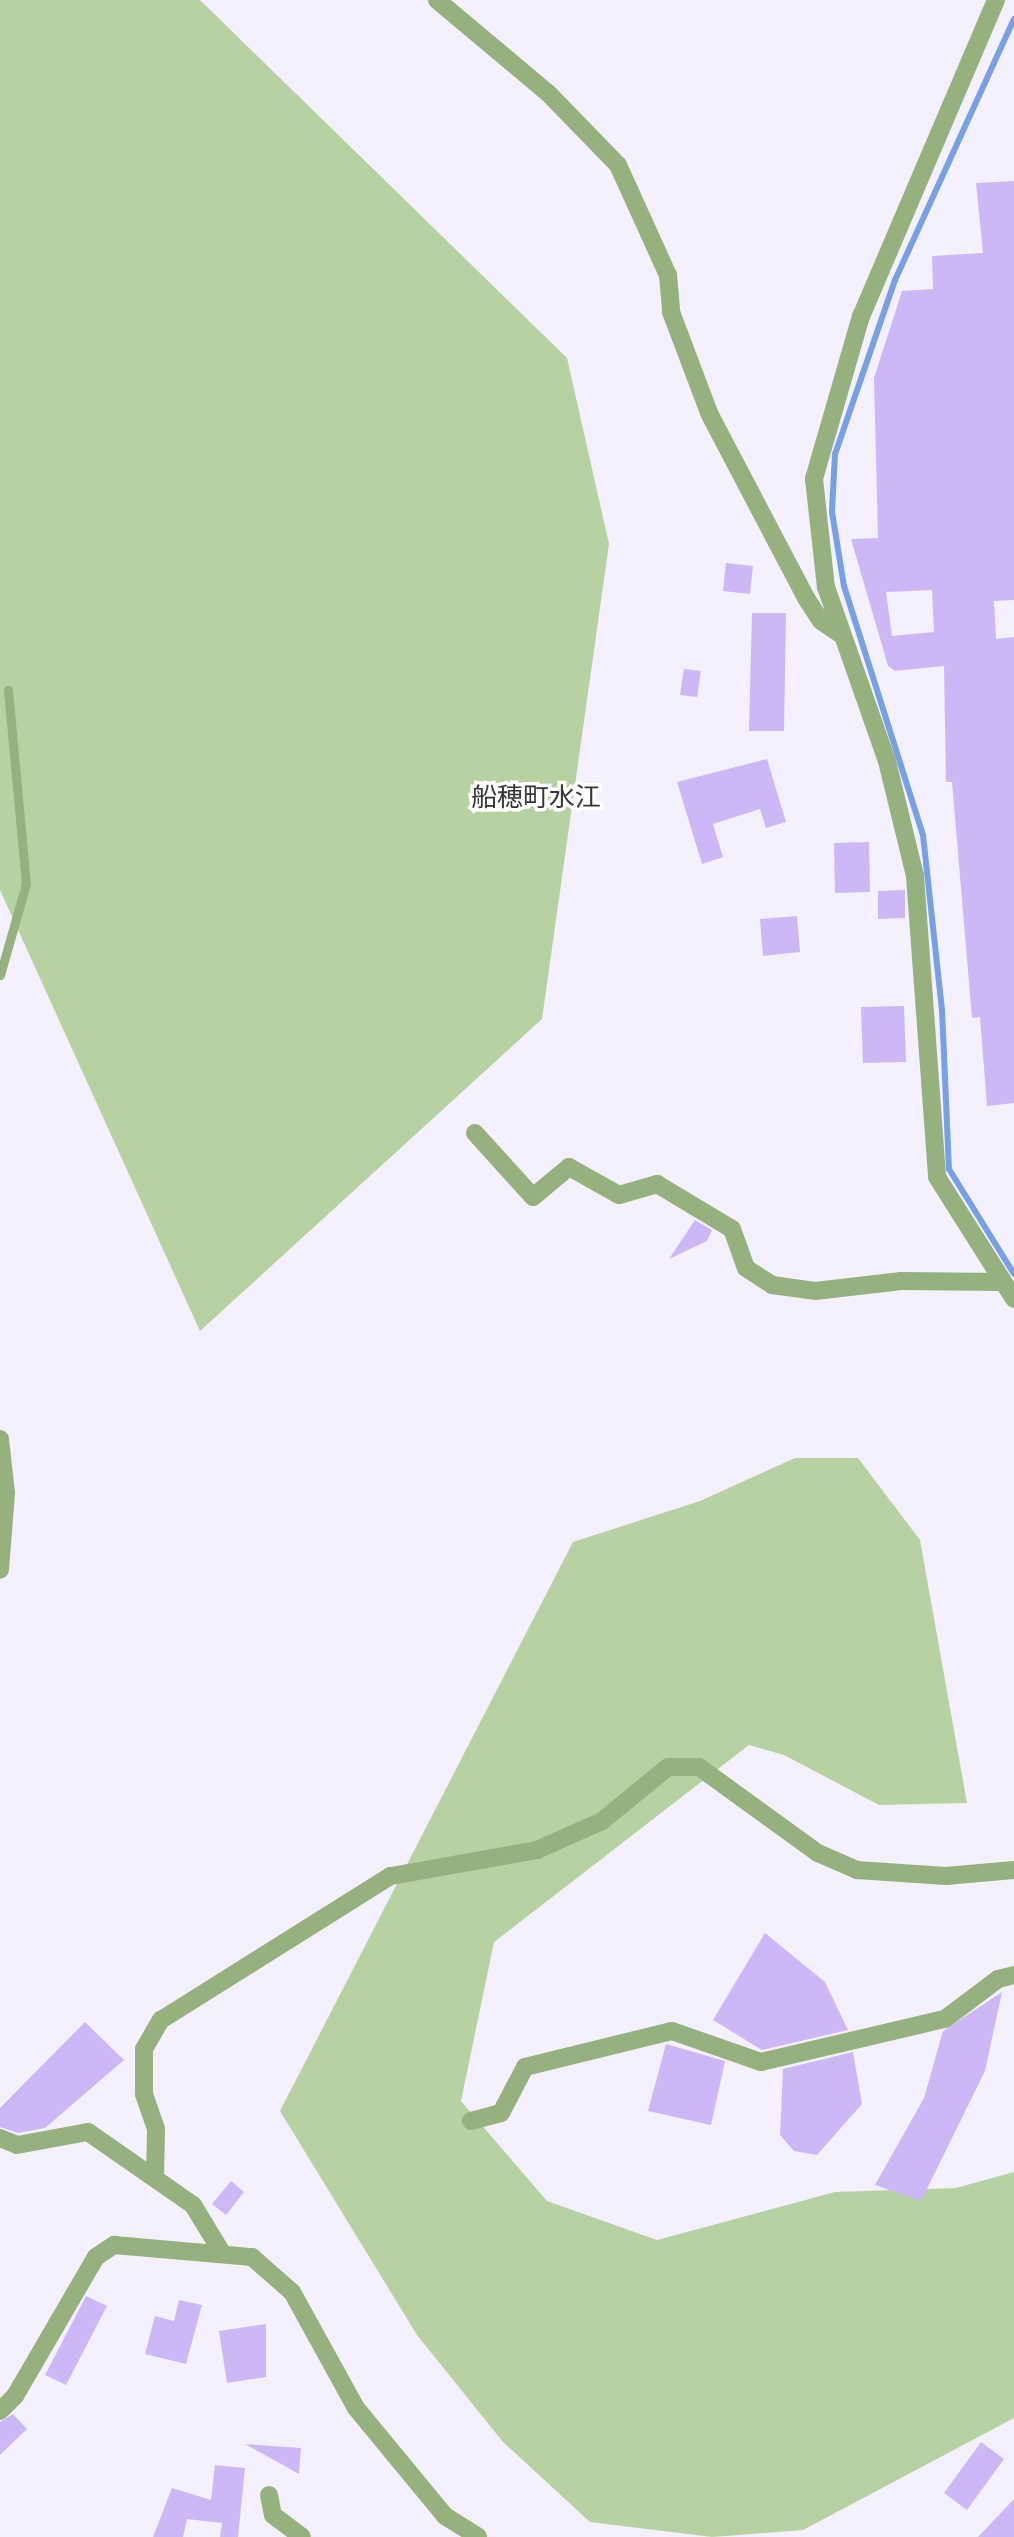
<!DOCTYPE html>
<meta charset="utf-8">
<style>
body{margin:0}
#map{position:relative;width:1014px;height:2537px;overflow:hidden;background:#f4f0fd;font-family:Georgia,"Noto Sans JP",serif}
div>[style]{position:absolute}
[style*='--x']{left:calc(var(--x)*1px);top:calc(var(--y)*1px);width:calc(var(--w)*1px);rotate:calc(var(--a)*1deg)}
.green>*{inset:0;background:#b8d1a2}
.stream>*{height:6px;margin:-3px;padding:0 3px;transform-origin:3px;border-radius:3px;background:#77a0e6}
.building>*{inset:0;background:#cdb8f7}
.service>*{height:9px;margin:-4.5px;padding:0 4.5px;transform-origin:4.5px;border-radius:4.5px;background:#96b17d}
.minor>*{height:18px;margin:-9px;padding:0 9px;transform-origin:9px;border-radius:9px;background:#96b17d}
.tertiary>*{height:18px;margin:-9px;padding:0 9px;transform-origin:9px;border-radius:9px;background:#96b17d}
span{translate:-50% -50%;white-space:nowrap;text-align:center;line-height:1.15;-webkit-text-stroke:7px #fff;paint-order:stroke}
.quarter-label{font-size:26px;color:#37353a}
</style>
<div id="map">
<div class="green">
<i style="clip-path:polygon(0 0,200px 0,567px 358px,609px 544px,542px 1019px,200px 1331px,0 890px)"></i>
<i style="clip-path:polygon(795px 1458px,858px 1458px,920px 1540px,967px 1803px,879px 1805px,784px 1755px,749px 1745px,494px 1942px,461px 2101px,547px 2201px,657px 2240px,835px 2192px,956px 2188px,1014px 2172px,1014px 2418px,803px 2530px,712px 2537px,590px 2522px,503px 2442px,417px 2335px,280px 2111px,573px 1542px,700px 1501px)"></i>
</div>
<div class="stream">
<i style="--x:1014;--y:19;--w:287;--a:114.5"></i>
<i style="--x:895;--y:280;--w:184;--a:109"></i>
<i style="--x:835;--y:454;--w:58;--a:93"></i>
<i style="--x:832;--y:512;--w:75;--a:80.8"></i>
<i style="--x:844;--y:586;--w:261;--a:72.4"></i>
<i style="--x:923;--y:835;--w:175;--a:83.8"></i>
<i style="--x:942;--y:1009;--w:160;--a:87.5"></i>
<i style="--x:949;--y:1169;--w:123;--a:58.2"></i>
</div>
<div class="building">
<i style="clip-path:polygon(evenodd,1014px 181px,1014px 600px,994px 601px,996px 639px,1014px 637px,1014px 1103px,987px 1106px,980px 1017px,972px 1018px,952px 782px,946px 782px,944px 666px,895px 671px,888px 666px,851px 539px,878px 538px,874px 378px,902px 291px,933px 289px,932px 256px,983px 253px,976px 183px,1014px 181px,932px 590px,934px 632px,892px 636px,886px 592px,932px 590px)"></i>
<i style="clip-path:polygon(726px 563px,753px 566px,750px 594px,723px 591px)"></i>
<i style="clip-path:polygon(752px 613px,786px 613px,784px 731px,749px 731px)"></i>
<i style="clip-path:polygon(684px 669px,701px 671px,697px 697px,680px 695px)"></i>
<i style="clip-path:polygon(767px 759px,786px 822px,766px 828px,760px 809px,713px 824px,723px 857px,702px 864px,677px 782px)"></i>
<i style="clip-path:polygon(869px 842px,870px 892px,835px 893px,834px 843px)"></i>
<i style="clip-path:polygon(905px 890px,905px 918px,878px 919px,878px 891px)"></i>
<i style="clip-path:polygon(797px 916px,800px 952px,763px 956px,760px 919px)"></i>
<i style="clip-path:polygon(904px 1006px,906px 1062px,863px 1063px,861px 1007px)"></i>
<i style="clip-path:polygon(695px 1220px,712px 1230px,707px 1241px,669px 1259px)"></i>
<i style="clip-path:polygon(765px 1933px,825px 1982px,848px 2030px,762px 2050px,713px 2020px)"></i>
<i style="clip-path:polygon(1002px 1992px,985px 2071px,921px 2201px,875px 2185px,924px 2098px,943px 2031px)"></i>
<i style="clip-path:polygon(85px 2022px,124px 2060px,45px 2128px,18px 2133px,0 2127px,0 2108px)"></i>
<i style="clip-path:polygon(666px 2044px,725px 2061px,711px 2125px,648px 2111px)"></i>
<i style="clip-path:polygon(853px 2052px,862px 2104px,817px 2155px,794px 2151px,780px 2135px,783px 2069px)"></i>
<i style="clip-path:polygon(231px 2181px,244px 2192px,226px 2215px,212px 2204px)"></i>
<i style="clip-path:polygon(86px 2296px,107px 2306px,66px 2385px,45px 2375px)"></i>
<i style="clip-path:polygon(179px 2300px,202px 2305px,186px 2364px,145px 2354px,155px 2316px,174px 2321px)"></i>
<i style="clip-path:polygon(266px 2324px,266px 2377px,227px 2383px,219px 2331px)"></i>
<i style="clip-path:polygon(13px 2414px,27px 2429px,0 2455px,0 2422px)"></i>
<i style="clip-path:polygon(981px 2442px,1004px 2459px,967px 2510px,944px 2493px)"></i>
<i style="clip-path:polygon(245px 2444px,301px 2448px,299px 2474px)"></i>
<i style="clip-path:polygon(215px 2465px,245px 2468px,238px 2537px,220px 2537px,222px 2523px,187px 2519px,183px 2537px,153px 2537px,172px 2488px,211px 2500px)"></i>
<i style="clip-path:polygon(1014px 2499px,1014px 2537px,978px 2537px)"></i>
</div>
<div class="service">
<i style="--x:0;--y:975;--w:95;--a:-74.1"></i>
<i style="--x:26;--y:884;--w:195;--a:-95.3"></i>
</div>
<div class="minor">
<i style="--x:437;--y:0;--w:146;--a:40"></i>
<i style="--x:549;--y:94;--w:99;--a:45.8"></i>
<i style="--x:618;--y:165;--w:121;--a:65.6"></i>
<i style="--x:668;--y:275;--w:37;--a:85"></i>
<i style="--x:671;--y:312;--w:110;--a:69.3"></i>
<i style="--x:710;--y:415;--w:207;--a:62.3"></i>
<i style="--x:806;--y:598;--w:27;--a:57"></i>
<i style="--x:821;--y:621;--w:23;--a:34"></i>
<i style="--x:996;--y:0;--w:344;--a:113.1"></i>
<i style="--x:861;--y:316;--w:170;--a:106.1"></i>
<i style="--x:814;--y:479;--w:109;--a:83.7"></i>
<i style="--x:826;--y:587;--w:184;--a:70.7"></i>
<i style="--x:887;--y:761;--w:118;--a:76.3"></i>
<i style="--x:915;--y:876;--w:302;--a:85.8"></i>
<i style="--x:937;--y:1177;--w:144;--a:57.7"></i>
<i style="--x:475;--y:1133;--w:86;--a:47.8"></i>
<i style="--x:533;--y:1197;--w:47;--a:-39.8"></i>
<i style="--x:569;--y:1167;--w:57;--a:29.2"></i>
<i style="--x:619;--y:1195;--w:40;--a:-16"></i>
<i style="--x:657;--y:1184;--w:87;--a:31"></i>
<i style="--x:732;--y:1229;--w:41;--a:70.3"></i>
<i style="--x:746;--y:1268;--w:31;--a:33"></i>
<i style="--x:772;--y:1285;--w:43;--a:7.9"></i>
<i style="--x:815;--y:1291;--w:87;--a:-6.6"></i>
<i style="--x:901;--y:1281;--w:101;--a:0.6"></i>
<i style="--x:471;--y:2121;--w:31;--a:-15"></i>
<i style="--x:501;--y:2113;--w:52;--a:-62.4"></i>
<i style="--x:525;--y:2067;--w:151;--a:-13.8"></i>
<i style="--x:672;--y:2031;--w:94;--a:19.2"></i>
<i style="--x:761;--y:2062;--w:189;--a:-13.2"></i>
<i style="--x:945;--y:2019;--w:66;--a:-37"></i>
<i style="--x:998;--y:1979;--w:16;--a:-14"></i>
<i style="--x:0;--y:2138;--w:18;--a:22"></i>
<i style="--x:17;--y:2145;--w:72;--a:-10.4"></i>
<i style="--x:88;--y:2132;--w:128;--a:34.8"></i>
<i style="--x:193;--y:2205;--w:54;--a:58.7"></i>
<i style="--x:155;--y:2178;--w:49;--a:-88.8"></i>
<i style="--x:156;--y:2129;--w:37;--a:-109"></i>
<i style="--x:144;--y:2094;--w:45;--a:-90"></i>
<i style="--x:144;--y:2049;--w:34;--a:-60"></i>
<i style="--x:161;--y:2020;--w:271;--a:-32.1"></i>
<i style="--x:391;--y:1876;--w:148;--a:-10.1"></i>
<i style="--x:537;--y:1850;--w:71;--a:-24"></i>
<i style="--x:602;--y:1821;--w:85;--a:-39.3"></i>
<i style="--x:668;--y:1767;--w:31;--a:0"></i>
<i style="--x:699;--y:1767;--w:147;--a:35.9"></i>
<i style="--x:818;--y:1853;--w:43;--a:23.6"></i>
<i style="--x:857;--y:1870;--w:89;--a:3.9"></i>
<i style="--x:946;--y:1876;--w:68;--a:-5"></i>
<i style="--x:0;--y:2411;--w:21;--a:-45"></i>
<i style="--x:15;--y:2396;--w:161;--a:-59.8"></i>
<i style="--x:96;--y:2257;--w:22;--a:-34"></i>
<i style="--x:114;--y:2245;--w:139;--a:5"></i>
<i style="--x:252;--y:2257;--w:53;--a:41.2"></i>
<i style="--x:292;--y:2292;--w:132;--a:61.1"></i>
<i style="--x:356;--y:2408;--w:140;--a:50.5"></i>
<i style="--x:445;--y:2516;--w:39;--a:32"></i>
<i style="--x:269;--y:2495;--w:20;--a:79"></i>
<i style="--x:273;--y:2515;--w:36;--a:37"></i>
</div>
<div class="tertiary">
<i style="--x:0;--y:1439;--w:54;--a:83.7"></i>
<i style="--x:6;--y:1493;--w:77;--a:94.5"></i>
</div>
<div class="quarter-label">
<span style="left:536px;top:795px">船穂町水江</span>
</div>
</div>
